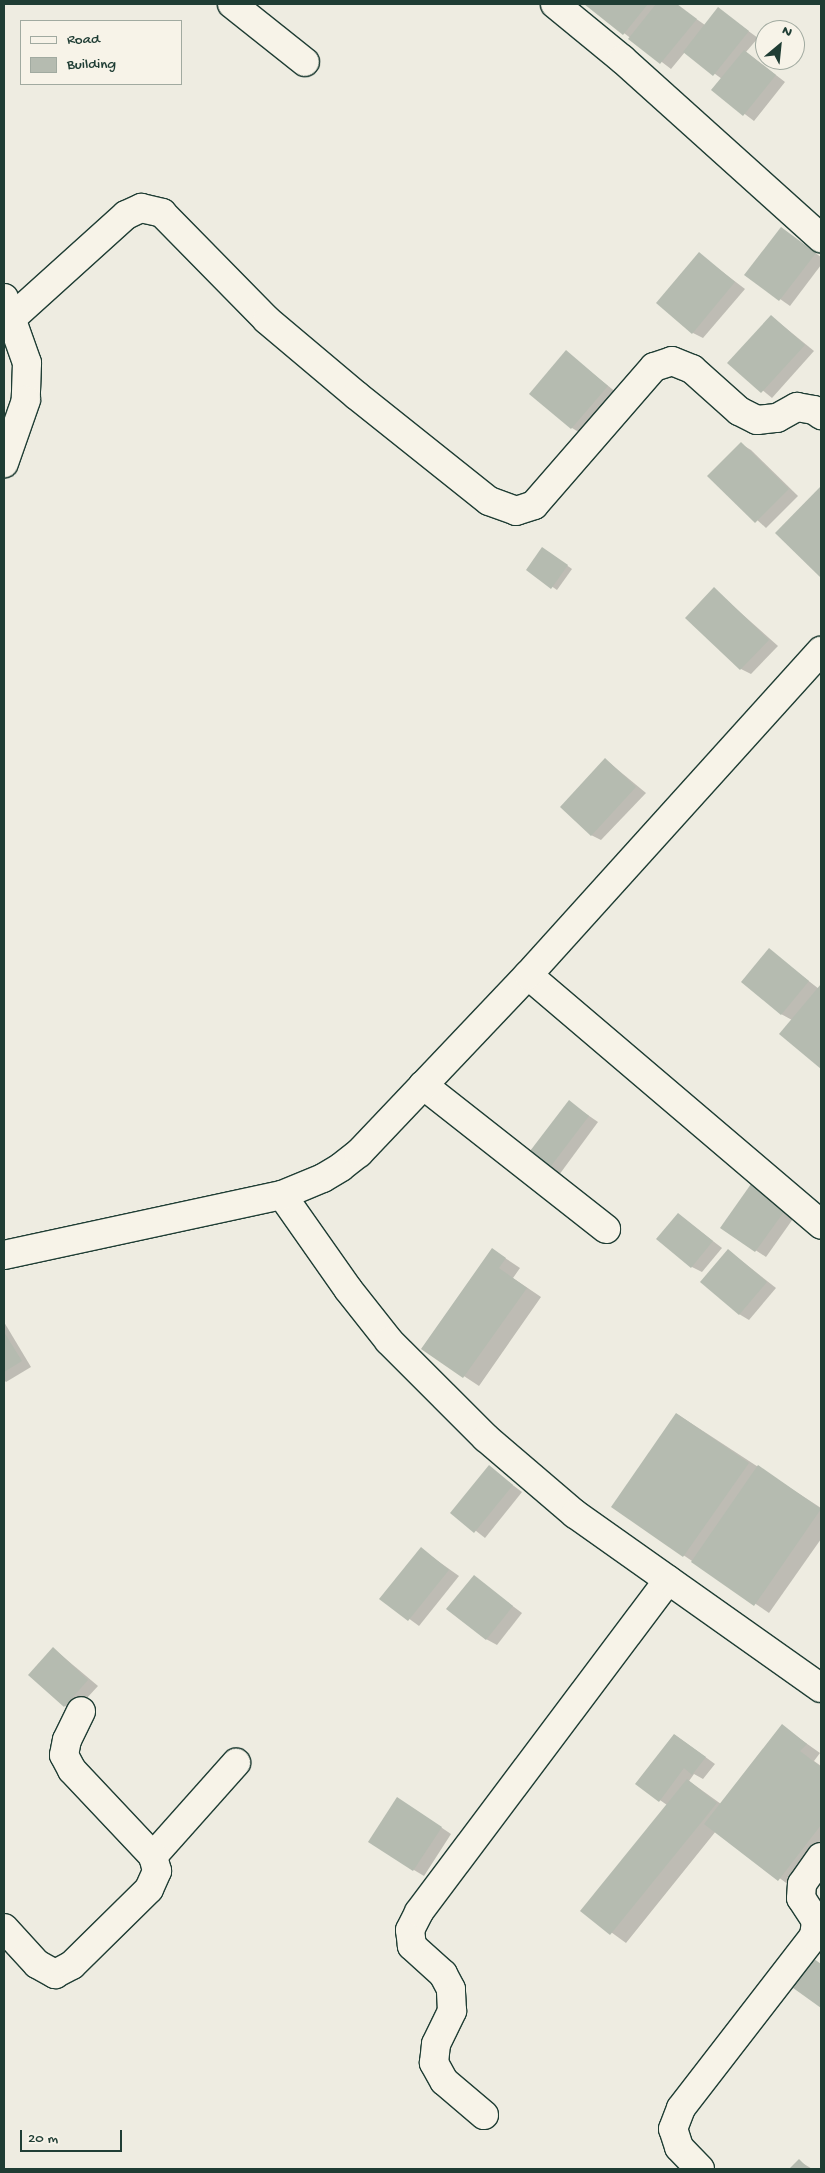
<!DOCTYPE html>
<style>
body{margin:0}
#map{position:relative;width:825px;height:2173px;overflow:hidden;background:#eeece1;font-family:"Gochi Hand",sans-serif}
div>[style]{position:absolute}
[style*='--x']{left:calc(var(--x)*1px);top:calc(var(--y)*1px);width:calc(var(--w)*1px);rotate:calc(var(--a)*1deg)}
.shadow>*{inset:0;background:#0003}
.building>*{inset:0;background:#b5bbb0}
.roads{filter:drop-shadow(1px 0 #1f3d34) drop-shadow(-1px 0 #1f3d34) drop-shadow(0 1px #1f3d34) drop-shadow(0 -1px #1f3d34)}
.street>*{height:28px;margin:-14px;padding:0 14px;transform-origin:14px;border-radius:14px;background:#f7f3e8}
.secondary>*{height:28px;margin:-14px;padding:0 14px;transform-origin:14px;border-radius:14px;background:#f7f3e8}
span{translate:-50% -50%;white-space:nowrap;text-align:center;line-height:1.15;-webkit-text-stroke:4px #f7f3e8;paint-order:stroke}
.frame{position:absolute;inset:0;border:5px solid #1f3d34;pointer-events:none}
.legend{position:absolute;left:20px;top:20px;width:162px;height:65px;box-sizing:border-box;background:#f7f3e8;border:1px solid #a1aaa0;margin:0;padding:6px 9px;list-style:none;font-size:15px;color:#1f3d34}
.legend li{display:flex;align-items:center;gap:10px;height:25px}
.legend b{width:25px;border:1px solid #a1aaa0}
.north{position:absolute;left:755px;top:20px;width:50px;height:50px;box-sizing:border-box;background:#f7f3e8;border:1px solid #a1aaa0;border-radius:50%;rotate:28deg;font-size:14px;font-weight:700;line-height:20px;text-align:center;color:#1f3d34}
.north::after{content:'';display:block;margin:auto;width:18px;height:22px;background:#1f3d34;clip-path:polygon(50% 0,100% 100%,50% 72%,0 100%)}
.scale{position:absolute;left:20px;top:2130px;width:102px;height:22px;box-sizing:border-box;border:2px solid #1f3d34;border-top:0;padding-left:6px;font-size:15px;line-height:18px;white-space:nowrap;color:#1f3d34;-webkit-text-stroke:4px #f7f3e8;paint-order:stroke}
</style>
<div id="map">
<div class="shadow">
<i style="clip-path:polygon(586px 4px,675px 4px,705px 25px,718px 9px,758px 38px,746px 52px,785px 82px,754px 121px,713px 90px,722px 79px,685px 52px,671px 69px)"></i>
<i style="clip-path:polygon(781px 229px,821px 257px,821px 265px,790px 306px,746px 275px)"></i>
<i style="clip-path:polygon(699px 254px,745px 289px,703px 338px,693px 333px)"></i>
<i style="clip-path:polygon(771px 316px,814px 351px,772px 398px,729px 363px)"></i>
<i style="clip-path:polygon(566px 352px,617px 393px,582px 434px,572px 428px)"></i>
<i style="clip-path:polygon(741px 444px,751px 450px,798px 496px,766px 528px,709px 476px)"></i>
<i style="clip-path:polygon(821px 487px,821px 576px,777px 533px)"></i>
<i style="clip-path:polygon(547px 551px,572px 569px,557px 590px,528px 570px)"></i>
<i style="clip-path:polygon(714px 589px,778px 646px,751px 674px,741px 669px)"></i>
<i style="clip-path:polygon(606px 760px,646px 793px,601px 840px,591px 835px)"></i>
<i style="clip-path:polygon(769px 950px,819px 989px,821px 986px,821px 1068px,781px 1033px,792px 1020px,781px 1014px)"></i>
<i style="clip-path:polygon(569px 1102px,598px 1122px,559px 1175px,549px 1169px)"></i>
<i style="clip-path:polygon(761px 1192px,795px 1216px,766px 1257px,722px 1228px)"></i>
<i style="clip-path:polygon(678px 1214px,722px 1248px,702px 1272px,692px 1267px)"></i>
<i style="clip-path:polygon(493px 1250px,520px 1268px,513px 1278px,541px 1297px,479px 1386px,423px 1349px)"></i>
<i style="clip-path:polygon(728px 1250px,776px 1288px,749px 1320px,739px 1314px)"></i>
<i style="clip-path:polygon(4px 1322px,31px 1367px,6px 1382px,4px 1380px)"></i>
<i style="clip-path:polygon(677px 1414px,821px 1508px,821px 1539px,769px 1613px,612px 1507px)"></i>
<i style="clip-path:polygon(489px 1467px,522px 1492px,485px 1538px,452px 1512px)"></i>
<i style="clip-path:polygon(421px 1549px,459px 1576px,419px 1626px,381px 1598px)"></i>
<i style="clip-path:polygon(474px 1577px,522px 1613px,497px 1645px,486px 1639px)"></i>
<i style="clip-path:polygon(54px 1649px,98px 1686px,75px 1711px,65px 1706px)"></i>
<i style="clip-path:polygon(782px 1726px,820px 1753px,814px 1761px,821px 1766px,821px 1853px,793px 1888px,716px 1831px,626px 1943px,582px 1911px,667px 1805px,637px 1784px,675px 1735px,715px 1764px,703px 1779px,694px 1774px,689px 1781px,721px 1804px)"></i>
<i style="clip-path:polygon(408px 1805px,451px 1834px,424px 1876px,414px 1870px)"></i>
<i style="clip-path:polygon(799px 2161px,809px 2167px,812px 2169px,791px 2169px)"></i>
</div>
<div class="building">
<i style="clip-path:polygon(584px 4px,648px 4px,623px 35px)"></i>
<i style="clip-path:polygon(656px 4px,677px 4px,697px 19px,660px 64px,628px 39px)"></i>
<i style="clip-path:polygon(718px 7px,749px 31px,713px 76px,683px 52px)"></i>
<i style="clip-path:polygon(744px 50px,776px 75px,743px 116px,711px 90px)"></i>
<i style="clip-path:polygon(781px 227px,816px 253px,779px 301px,744px 275px)"></i>
<i style="clip-path:polygon(699px 252px,735px 282px,692px 334px,656px 303px)"></i>
<i style="clip-path:polygon(771px 315px,805px 345px,761px 393px,727px 363px)"></i>
<i style="clip-path:polygon(566px 350px,608px 386px,571px 429px,529px 394px)"></i>
<i style="clip-path:polygon(741px 442px,789px 489px,755px 523px,707px 476px)"></i>
<i style="clip-path:polygon(821px 486px,821px 578px,775px 533px)"></i>
<i style="clip-path:polygon(542px 547px,568px 565px,551px 589px,526px 570px)"></i>
<i style="clip-path:polygon(714px 587px,769px 640px,740px 670px,685px 618px)"></i>
<i style="clip-path:polygon(605px 758px,636px 787px,591px 836px,560px 807px)"></i>
<i style="clip-path:polygon(769px 948px,809px 981px,781px 1015px,741px 982px)"></i>
<i style="clip-path:polygon(821px 984px,821px 1069px,779px 1034px)"></i>
<i style="clip-path:polygon(569px 1100px,589px 1116px,548px 1170px,527px 1155px)"></i>
<i style="clip-path:polygon(751px 1184px,786px 1209px,755px 1252px,720px 1228px)"></i>
<i style="clip-path:polygon(678px 1213px,713px 1241px,691px 1268px,656px 1239px)"></i>
<i style="clip-path:polygon(492px 1248px,506px 1258px,499px 1268px,527px 1288px,463px 1378px,421px 1349px)"></i>
<i style="clip-path:polygon(728px 1249px,767px 1282px,739px 1315px,700px 1282px)"></i>
<i style="clip-path:polygon(4px 1332px,22px 1361px,4px 1372px)"></i>
<i style="clip-path:polygon(676px 1413px,749px 1463px,683px 1557px,611px 1507px)"></i>
<i style="clip-path:polygon(489px 1465px,513px 1485px,474px 1533px,450px 1513px)"></i>
<i style="clip-path:polygon(758px 1465px,821px 1509px,754px 1606px,691px 1562px)"></i>
<i style="clip-path:polygon(421px 1547px,449px 1570px,408px 1621px,379px 1599px)"></i>
<i style="clip-path:polygon(474px 1575px,513px 1606px,486px 1640px,446px 1609px)"></i>
<i style="clip-path:polygon(53px 1647px,88px 1680px,64px 1707px,28px 1675px)"></i>
<i style="clip-path:polygon(782px 1724px,807px 1744px,800px 1751px,821px 1767px,821px 1825px,778px 1881px,704px 1824px)"></i>
<i style="clip-path:polygon(674px 1734px,706px 1757px,692px 1775px,684px 1768px,659px 1802px,635px 1784px)"></i>
<i style="clip-path:polygon(687px 1779px,717px 1803px,610px 1935px,580px 1911px)"></i>
<i style="clip-path:polygon(397px 1797px,442px 1827px,413px 1871px,368px 1842px)"></i>
<i style="clip-path:polygon(803px 1951px,821px 1964px,821px 2008px,782px 1980px)"></i>
<i style="clip-path:polygon(799px 2159px,809px 2169px,789px 2169px)"></i>
</div>
<div class="roads">
<div class="street">
<i style="--x:232;--y:4;--w:93;--a:38.5"></i>
<i style="--x:555;--y:4;--w:87;--a:39.4"></i>
<i style="--x:622;--y:59;--w:268;--a:42"></i>
<i style="--x:13;--y:317;--w:152;--a:-42.1"></i>
<i style="--x:126;--y:215;--w:17;--a:-25"></i>
<i style="--x:141;--y:208;--w:22;--a:13"></i>
<i style="--x:162;--y:213;--w:150;--a:45.5"></i>
<i style="--x:267;--y:320;--w:116;--a:40.1"></i>
<i style="--x:356;--y:395;--w:170;--a:38.6"></i>
<i style="--x:489;--y:501;--w:29;--a:20"></i>
<i style="--x:516;--y:511;--w:19;--a:-18"></i>
<i style="--x:534;--y:505;--w:183;--a:-49"></i>
<i style="--x:654;--y:367;--w:19;--a:-18"></i>
<i style="--x:672;--y:361;--w:22;--a:22"></i>
<i style="--x:692;--y:369;--w:63;--a:41.8"></i>
<i style="--x:739;--y:411;--w:20;--a:27"></i>
<i style="--x:757;--y:420;--w:20;--a:-6"></i>
<i style="--x:777;--y:418;--w:23;--a:-29"></i>
<i style="--x:797;--y:407;--w:17;--a:10"></i>
<i style="--x:814;--y:410;--w:9;--a:36"></i>
<i style="--x:528;--y:975;--w:385;--a:40.4"></i>
<i style="--x:423;--y:1085;--w:233;--a:38.2"></i>
<i style="--x:153;--y:1856;--w:125;--a:-48.3"></i>
<i style="--x:4;--y:1928;--w:49;--a:47.5"></i>
<i style="--x:37;--y:1964;--w:21;--a:29"></i>
<i style="--x:55;--y:1974;--w:19;--a:-28"></i>
<i style="--x:72;--y:1965;--w:108;--a:-44.6"></i>
<i style="--x:149;--y:1889;--w:20;--a:-66"></i>
<i style="--x:157;--y:1871;--w:16;--a:-105"></i>
<i style="--x:153;--y:1856;--w:118;--a:-133.3"></i>
<i style="--x:72;--y:1770;--w:17;--a:-118"></i>
<i style="--x:64;--y:1755;--w:15;--a:-79"></i>
<i style="--x:67;--y:1740;--w:32;--a:-64"></i>
<i style="--x:484;--y:2115;--w:52;--a:-139.6"></i>
<i style="--x:444;--y:2081;--w:21;--a:-119"></i>
<i style="--x:434;--y:2063;--w:19;--a:-84"></i>
<i style="--x:436;--y:2044;--w:37;--a:-64"></i>
<i style="--x:452;--y:2011;--w:22;--a:-93"></i>
<i style="--x:451;--y:1989;--w:17;--a:-118"></i>
<i style="--x:443;--y:1974;--w:42;--a:-137.9"></i>
<i style="--x:412;--y:1946;--w:16;--a:-97"></i>
<i style="--x:410;--y:1930;--w:20;--a:-63"></i>
<i style="--x:419;--y:1912;--w:415;--a:-53.1"></i>
<i style="--x:700;--y:2169;--w:30;--a:-134"></i>
<i style="--x:679;--y:2147;--w:19;--a:-108"></i>
<i style="--x:673;--y:2129;--w:22;--a:-69"></i>
<i style="--x:681;--y:2108;--w:217;--a:-52.3"></i>
<i style="--x:814;--y:1936;--w:15;--a:-82"></i>
<i style="--x:816;--y:1921;--w:27;--a:-123"></i>
<i style="--x:801;--y:1898;--w:14;--a:-86"></i>
<i style="--x:802;--y:1884;--w:33;--a:-55"></i>
</div>
<div class="secondary">
<i style="--x:4;--y:298;--w:69;--a:70.5"></i>
<i style="--x:27;--y:363;--w:37;--a:92"></i>
<i style="--x:26;--y:400;--w:67;--a:109.2"></i>
<i style="--x:282;--y:1195;--w:115;--a:54.9"></i>
<i style="--x:348;--y:1289;--w:66;--a:51.7"></i>
<i style="--x:389;--y:1341;--w:137;--a:45"></i>
<i style="--x:486;--y:1438;--w:117;--a:40.5"></i>
<i style="--x:575;--y:1514;--w:301;--a:35.3"></i>
<i style="--x:4;--y:1255;--w:284;--a:-12.2"></i>
<i style="--x:282;--y:1195;--w:44;--a:-22.5"></i>
<i style="--x:323;--y:1178;--w:21;--a:-31"></i>
<i style="--x:341;--y:1167;--w:23;--a:-38"></i>
<i style="--x:359;--y:1153;--w:245;--a:-46.5"></i>
<i style="--x:528;--y:975;--w:437;--a:-47.9"></i>
</div>
</div>
<div class="frame"></div>
<ul class="legend">
<li><b style="height:6px;background:#f7f3e8"></b>Road</li>
<li><b style="height:14px;background:#b5bbb0"></b>Building</li>
</ul>
<div class="north">N</div>
<div class="scale">20 m</div>
</div>
